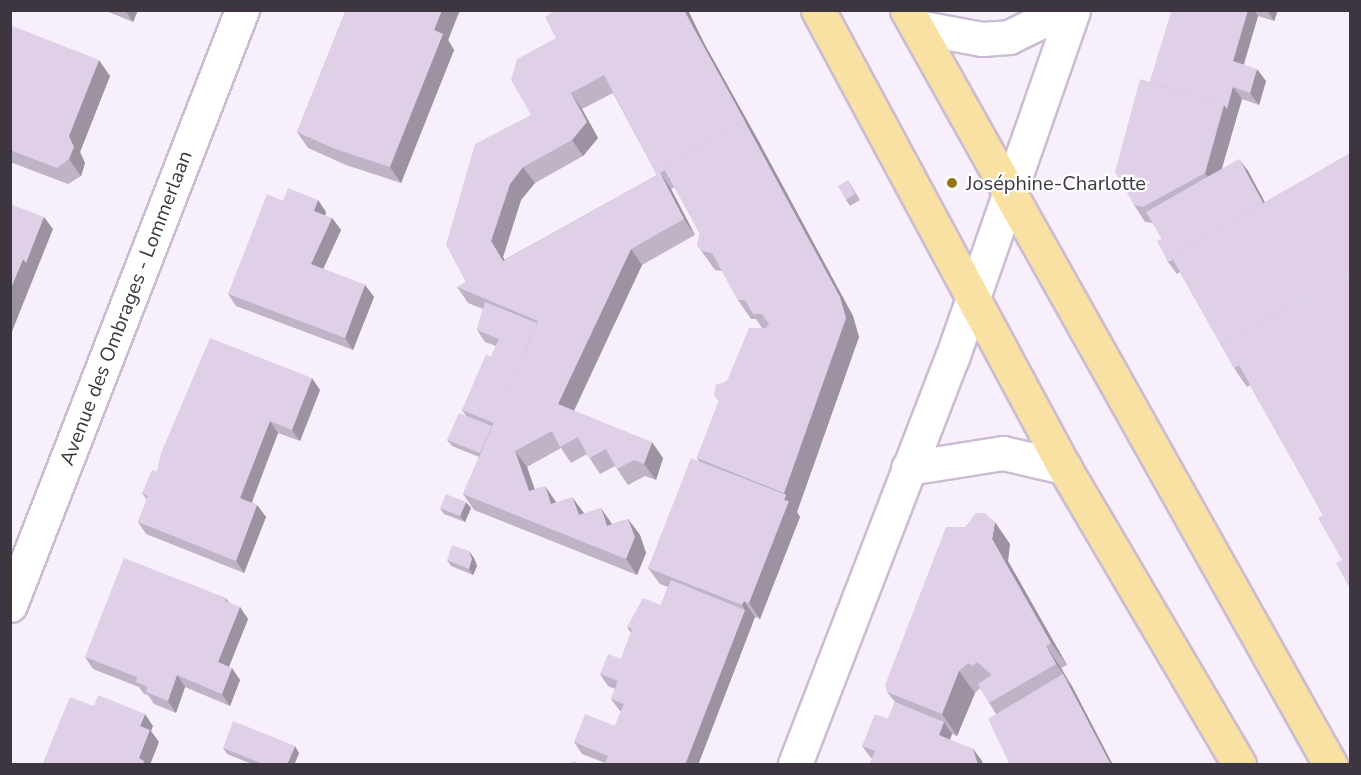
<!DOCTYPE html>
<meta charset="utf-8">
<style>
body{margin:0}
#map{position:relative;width:1361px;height:775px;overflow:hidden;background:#f8effd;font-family:"Nunito Sans",sans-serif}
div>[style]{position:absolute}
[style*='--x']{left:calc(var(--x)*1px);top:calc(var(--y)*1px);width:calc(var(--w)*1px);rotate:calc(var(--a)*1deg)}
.roads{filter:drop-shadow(2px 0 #cbbcd3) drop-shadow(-2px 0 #cbbcd3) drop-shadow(0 2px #cbbcd3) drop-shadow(0 -2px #cbbcd3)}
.minor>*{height:33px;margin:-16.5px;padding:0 16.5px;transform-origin:16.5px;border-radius:16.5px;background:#fff}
.major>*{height:33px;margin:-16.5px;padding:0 16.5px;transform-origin:16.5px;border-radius:16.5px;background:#f8e1a2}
.wall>*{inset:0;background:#c0b3c7}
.shaded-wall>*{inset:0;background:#9c92a2}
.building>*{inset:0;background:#dfd0e7}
.dots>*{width:16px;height:16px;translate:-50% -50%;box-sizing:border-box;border:3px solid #fff;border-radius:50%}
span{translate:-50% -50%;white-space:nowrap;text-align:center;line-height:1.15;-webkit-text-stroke:4.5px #fff;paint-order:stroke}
.poi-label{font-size:20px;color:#3d3640}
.left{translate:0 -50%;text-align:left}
.street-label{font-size:20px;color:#3d3640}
.frame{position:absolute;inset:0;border:12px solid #3d3640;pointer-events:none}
</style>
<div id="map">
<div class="roads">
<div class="minor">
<i style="--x:917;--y:27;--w:66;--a:10.5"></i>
<i style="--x:982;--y:39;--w:27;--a:-4"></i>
<i style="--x:1009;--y:37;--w:61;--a:-26.1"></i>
<i style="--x:908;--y:468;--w:96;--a:-9"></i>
<i style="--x:1003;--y:453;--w:63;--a:12.9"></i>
<i style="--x:10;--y:605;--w:639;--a:-68.7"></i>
<i style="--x:795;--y:764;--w:435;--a:-68.9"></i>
<i style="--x:952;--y:358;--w:368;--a:-70.8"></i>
</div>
<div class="major">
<i style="--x:818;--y:10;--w:519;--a:61.71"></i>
<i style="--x:1064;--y:467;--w:345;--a:59.5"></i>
<i style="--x:907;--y:10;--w:865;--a:60.71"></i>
</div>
</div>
<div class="wall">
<i style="clip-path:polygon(104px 10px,138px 10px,133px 22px)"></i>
<i style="clip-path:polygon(346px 10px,460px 10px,448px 40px,454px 50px,401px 183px,346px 165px,308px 148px,297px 132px)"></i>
<i style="clip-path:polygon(evenodd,556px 10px,688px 10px,704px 43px,758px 140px,853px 316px,859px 337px,797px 512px,800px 517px,760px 619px,755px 617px,698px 765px,604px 765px,605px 763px,582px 754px,574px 742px,615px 726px,621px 711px,620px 711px,611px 699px,615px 689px,608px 686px,600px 674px,621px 659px,631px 633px,627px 627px,661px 605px,668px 587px,660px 584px,648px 568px,699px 461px,697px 458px,719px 401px,714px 394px,727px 381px,762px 328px,756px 319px,751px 319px,738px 300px,722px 271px,715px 270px,697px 245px,700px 234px,675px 187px,671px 189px,695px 235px,642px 265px,574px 411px,663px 458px,656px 480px,645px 476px,628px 485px,615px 466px,600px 474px,587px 454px,571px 463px,561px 448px,527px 467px,534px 489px,556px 502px,612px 524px,628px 519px,640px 535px,646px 553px,637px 575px,474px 510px,463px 494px,479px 457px,452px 446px,447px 440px,466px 416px,462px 410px,491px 357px,496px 346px,485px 342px,477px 330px,483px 309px,468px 303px,457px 287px,466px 282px,531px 115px,556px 38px,556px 10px,613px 93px,657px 175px,504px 260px,503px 257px,521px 200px,535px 183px,583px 156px,598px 138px,582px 109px,613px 93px)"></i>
<i style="clip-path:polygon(1172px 10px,1278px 10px,1274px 21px,1258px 16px,1244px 65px,1266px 81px,1259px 105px,1242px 99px,1221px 170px,1248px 171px,1265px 202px,1342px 560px,1323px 515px,1250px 385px,1247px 387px,1234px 368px,1180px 272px,1177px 274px,1168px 262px,1162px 239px,1153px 223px,1145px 222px,1134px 205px,1150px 82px)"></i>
<i style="clip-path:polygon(10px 25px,110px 76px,80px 152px,85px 163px,81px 176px,68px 184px,10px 162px)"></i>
<i style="clip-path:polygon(848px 180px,860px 200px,850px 206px,846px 200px)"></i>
<i style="clip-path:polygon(318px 200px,326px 212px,325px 216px,332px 218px,341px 230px,323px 269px,365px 285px,374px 297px,353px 350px,236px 306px,228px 294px,283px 201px)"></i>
<i style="clip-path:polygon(320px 390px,300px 441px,278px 433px,251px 502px,257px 505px,266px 517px,244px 573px,146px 534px,138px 522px,147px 500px,142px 493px,157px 471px)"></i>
<i style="clip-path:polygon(440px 508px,471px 508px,465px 522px,444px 514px)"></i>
<i style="clip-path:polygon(1010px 544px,1008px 561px,1067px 665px,1061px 668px,1113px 765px,996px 714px,980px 688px,975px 693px,957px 736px,952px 734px,950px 740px,973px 749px,982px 761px,871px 758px,862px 746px,888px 719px,895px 702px,887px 692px)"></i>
<i style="clip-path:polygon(474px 558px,477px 566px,473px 575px,451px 566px,447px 560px)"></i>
<i style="clip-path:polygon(226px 598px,230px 603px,240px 607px,248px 619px,229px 667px,240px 680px,230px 706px,185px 687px,176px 713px,154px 704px,148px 695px,144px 694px,139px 687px,93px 669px,85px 657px)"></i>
<i style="clip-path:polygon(223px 748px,299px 753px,294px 765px,254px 765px,227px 754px)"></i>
</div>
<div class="shaded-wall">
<i style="clip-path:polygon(125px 10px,138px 10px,133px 22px)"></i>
<i style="clip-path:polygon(442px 10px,460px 10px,448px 40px,454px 50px,401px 183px,390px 167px,434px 30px)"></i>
<i style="clip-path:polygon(684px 10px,688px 10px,704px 43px,758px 140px,853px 316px,859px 337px,797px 512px,800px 517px,760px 619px,749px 603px,786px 495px,784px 493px,846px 318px)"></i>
<i style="clip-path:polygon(1248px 10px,1254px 10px,1258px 16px,1241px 73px,1233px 61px)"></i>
<i style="clip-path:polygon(1267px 10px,1278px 10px,1274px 21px)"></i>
<i style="clip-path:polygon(99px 60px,110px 76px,80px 152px,85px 163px,81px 176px,69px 159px,69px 136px)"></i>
<i style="clip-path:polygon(1257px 69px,1266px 81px,1259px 105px,1250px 93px)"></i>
<i style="clip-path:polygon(1233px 87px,1242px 99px,1216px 189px,1205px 173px,1224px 105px)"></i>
<i style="clip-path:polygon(571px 93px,582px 109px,598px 138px,583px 156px,572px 140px)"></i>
<i style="clip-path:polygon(1239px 159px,1248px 171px,1273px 218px,1265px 206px)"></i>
<i style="clip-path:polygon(523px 167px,535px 183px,521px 200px,503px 257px,514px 277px,503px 261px,491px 241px,510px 184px)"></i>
<i style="clip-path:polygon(660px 173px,671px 189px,695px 235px,684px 219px)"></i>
<i style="clip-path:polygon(318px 200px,326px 212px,323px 223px,314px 211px)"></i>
<i style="clip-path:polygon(44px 217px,53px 229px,11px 334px,10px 290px,23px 259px)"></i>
<i style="clip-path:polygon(332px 218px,341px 230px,320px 276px,311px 264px)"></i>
<i style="clip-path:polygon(631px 249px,642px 265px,569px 421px,558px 404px)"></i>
<i style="clip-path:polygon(365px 285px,374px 297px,353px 350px,345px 338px)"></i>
<i style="clip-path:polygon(312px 378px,320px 390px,300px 441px,292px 430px)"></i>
<i style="clip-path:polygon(270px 421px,278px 433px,249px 510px,240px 498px)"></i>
<i style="clip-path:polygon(652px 442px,663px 458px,656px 480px,644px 464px)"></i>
<i style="clip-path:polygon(515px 451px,527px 467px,541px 507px,529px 491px)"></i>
<i style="clip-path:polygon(545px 486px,556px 502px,551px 504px)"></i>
<i style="clip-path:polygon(572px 497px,584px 513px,579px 515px)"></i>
<i style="clip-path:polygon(466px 502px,471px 508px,465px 522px,460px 516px)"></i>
<i style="clip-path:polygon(257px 505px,266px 517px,244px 573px,236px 561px)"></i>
<i style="clip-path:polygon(601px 508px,612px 524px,607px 526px)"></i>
<i style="clip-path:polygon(628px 519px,640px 535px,646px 553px,637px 575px,626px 559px)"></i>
<i style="clip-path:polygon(995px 522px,1010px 544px,1008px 561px,1067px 665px,1051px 643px,992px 539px)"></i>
<i style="clip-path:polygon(469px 551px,474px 558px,477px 566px,473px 575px,469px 569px)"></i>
<i style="clip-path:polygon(744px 601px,755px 617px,698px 765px,685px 765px,745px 610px,742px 605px)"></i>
<i style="clip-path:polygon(240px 607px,248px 619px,226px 674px,218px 662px)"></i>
<i style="clip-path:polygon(1046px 646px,1061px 668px,1072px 686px,1056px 664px)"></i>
<i style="clip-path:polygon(232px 668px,240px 680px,230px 706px,222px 694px)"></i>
<i style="clip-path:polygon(959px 671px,975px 693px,957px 736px,942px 714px)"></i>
<i style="clip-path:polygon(1063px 674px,1072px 686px,1113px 765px,1111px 765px)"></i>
<i style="clip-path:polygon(177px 675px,185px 687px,176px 713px,168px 701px)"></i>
<i style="clip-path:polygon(145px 714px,153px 726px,151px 731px,159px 742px,150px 765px,143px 765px,139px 758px,140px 726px)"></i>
<i style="clip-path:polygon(944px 722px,952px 734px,947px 747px,939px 735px)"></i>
<i style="clip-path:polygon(295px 746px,299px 753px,294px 765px,287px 765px)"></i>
<i style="clip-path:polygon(973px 749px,982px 761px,983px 765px,978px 765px)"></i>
</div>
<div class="building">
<i style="clip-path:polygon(346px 10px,442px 10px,434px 30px,443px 34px,390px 167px,335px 149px,297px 132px)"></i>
<i style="clip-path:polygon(evenodd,556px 10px,684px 10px,693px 27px,746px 123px,744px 120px,663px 167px,665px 170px,660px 173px,684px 219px,631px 249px,558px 404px,652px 442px,644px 464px,634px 460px,617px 469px,606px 449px,589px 458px,578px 437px,560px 447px,552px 431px,515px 451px,529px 491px,545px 486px,551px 504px,572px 497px,579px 515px,601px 508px,607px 526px,628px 519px,635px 537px,626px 559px,463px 494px,538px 321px,457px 287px,466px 282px,446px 245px,475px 144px,531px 115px,511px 80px,517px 59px,556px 38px,545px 17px,556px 10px,604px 75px,657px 175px,503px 261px,491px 241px,510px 184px,523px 167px,572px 140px,587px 122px,571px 93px,604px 75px)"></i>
<i style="clip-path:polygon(1172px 10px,1248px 10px,1233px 61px,1257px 69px,1250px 93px,1233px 87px,1227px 109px,1224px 105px,1150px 82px)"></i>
<i style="clip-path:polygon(10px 25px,99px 60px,69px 136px,74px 147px,69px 159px,57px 168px,10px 150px)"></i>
<i style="clip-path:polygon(1140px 79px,1224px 105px,1205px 173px,1143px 207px,1134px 205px,1115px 172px)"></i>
<i style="clip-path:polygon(744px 120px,840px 297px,846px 318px,784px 493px,697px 458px,719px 400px,714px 394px,716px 385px,727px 381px,749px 328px,766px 328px,769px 324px,762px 314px,753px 314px,745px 300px,738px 300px,712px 253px,701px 251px,697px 245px,700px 234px,663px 167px)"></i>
<i style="clip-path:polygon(1350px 153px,1350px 271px,1221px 345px,1171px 256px)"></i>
<i style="clip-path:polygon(1239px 159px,1263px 203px,1171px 256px,1173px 260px,1168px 262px,1157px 241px,1162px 239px,1146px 212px)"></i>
<i style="clip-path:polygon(848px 180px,855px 194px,846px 200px,838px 186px)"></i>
<i style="clip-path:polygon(288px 188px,318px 200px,314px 211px,332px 218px,311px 264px,365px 285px,345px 338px,228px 294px,267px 194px,283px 201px)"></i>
<i style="clip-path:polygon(10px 204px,44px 217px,26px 263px,23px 259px,10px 254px)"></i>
<i style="clip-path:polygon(10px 254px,23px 259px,10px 290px)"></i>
<i style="clip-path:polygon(1350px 271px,1350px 589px,1336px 563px,1342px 560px,1318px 518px,1323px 515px,1239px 365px,1234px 368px,1221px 345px)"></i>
<i style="clip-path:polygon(485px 302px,537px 323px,494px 423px,462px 410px,486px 354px,491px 357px,499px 339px,477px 330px)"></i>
<i style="clip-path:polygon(210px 338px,312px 378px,292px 430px,270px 421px,240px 498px,257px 505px,236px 561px,138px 522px,148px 496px,142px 493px,152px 470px,157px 471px,161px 453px)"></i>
<i style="clip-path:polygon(459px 413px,492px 426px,480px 453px,447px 440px)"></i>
<i style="clip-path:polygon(691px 458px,786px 495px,784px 500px,789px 501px,749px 603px,744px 601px,742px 605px,648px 568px)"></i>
<i style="clip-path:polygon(446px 494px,466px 502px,460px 516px,440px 508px)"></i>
<i style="clip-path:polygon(976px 513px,985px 513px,995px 522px,992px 539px,1051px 643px,1046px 646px,1056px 664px,989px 703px,978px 684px,992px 675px,977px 662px,973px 666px,968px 663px,959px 671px,942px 714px,887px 692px,885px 685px,946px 527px,965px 527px)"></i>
<i style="clip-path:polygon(452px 545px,469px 551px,472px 559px,469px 569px,447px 560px)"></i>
<i style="clip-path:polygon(124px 558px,226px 598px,225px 601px,240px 607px,218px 662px,232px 668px,222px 694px,177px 675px,168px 701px,146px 692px,148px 687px,136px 682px,137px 677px,85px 657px)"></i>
<i style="clip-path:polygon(671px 580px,745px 610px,685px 765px,604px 765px,608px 756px,574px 742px,585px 714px,615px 726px,624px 704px,611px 699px,618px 681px,600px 674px,608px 654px,621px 659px,632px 629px,627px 627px,643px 598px,661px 605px)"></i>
<i style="clip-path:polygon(1063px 674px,1111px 765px,1010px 765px,988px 719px)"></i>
<i style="clip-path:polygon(98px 695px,145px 714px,140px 726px,150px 730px,139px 758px,144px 761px,143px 765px,42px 765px,70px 697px,94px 706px)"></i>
<i style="clip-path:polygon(895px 702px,944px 722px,939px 735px,973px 749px,978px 765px,869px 765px,875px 751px,862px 746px,875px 714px,888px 719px)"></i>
<i style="clip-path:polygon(233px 721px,295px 746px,287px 765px,266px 765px,223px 748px)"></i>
<i style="clip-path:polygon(573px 761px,582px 765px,571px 765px)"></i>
</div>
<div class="dots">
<i style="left:952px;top:183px;background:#93771e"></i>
</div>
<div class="poi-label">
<span class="left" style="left:966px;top:183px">Joséphine-Charlotte</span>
</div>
<div class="street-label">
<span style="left:126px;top:308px;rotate:-69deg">Avenue des Ombrages - Lommerlaan</span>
</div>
<div class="frame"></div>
</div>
